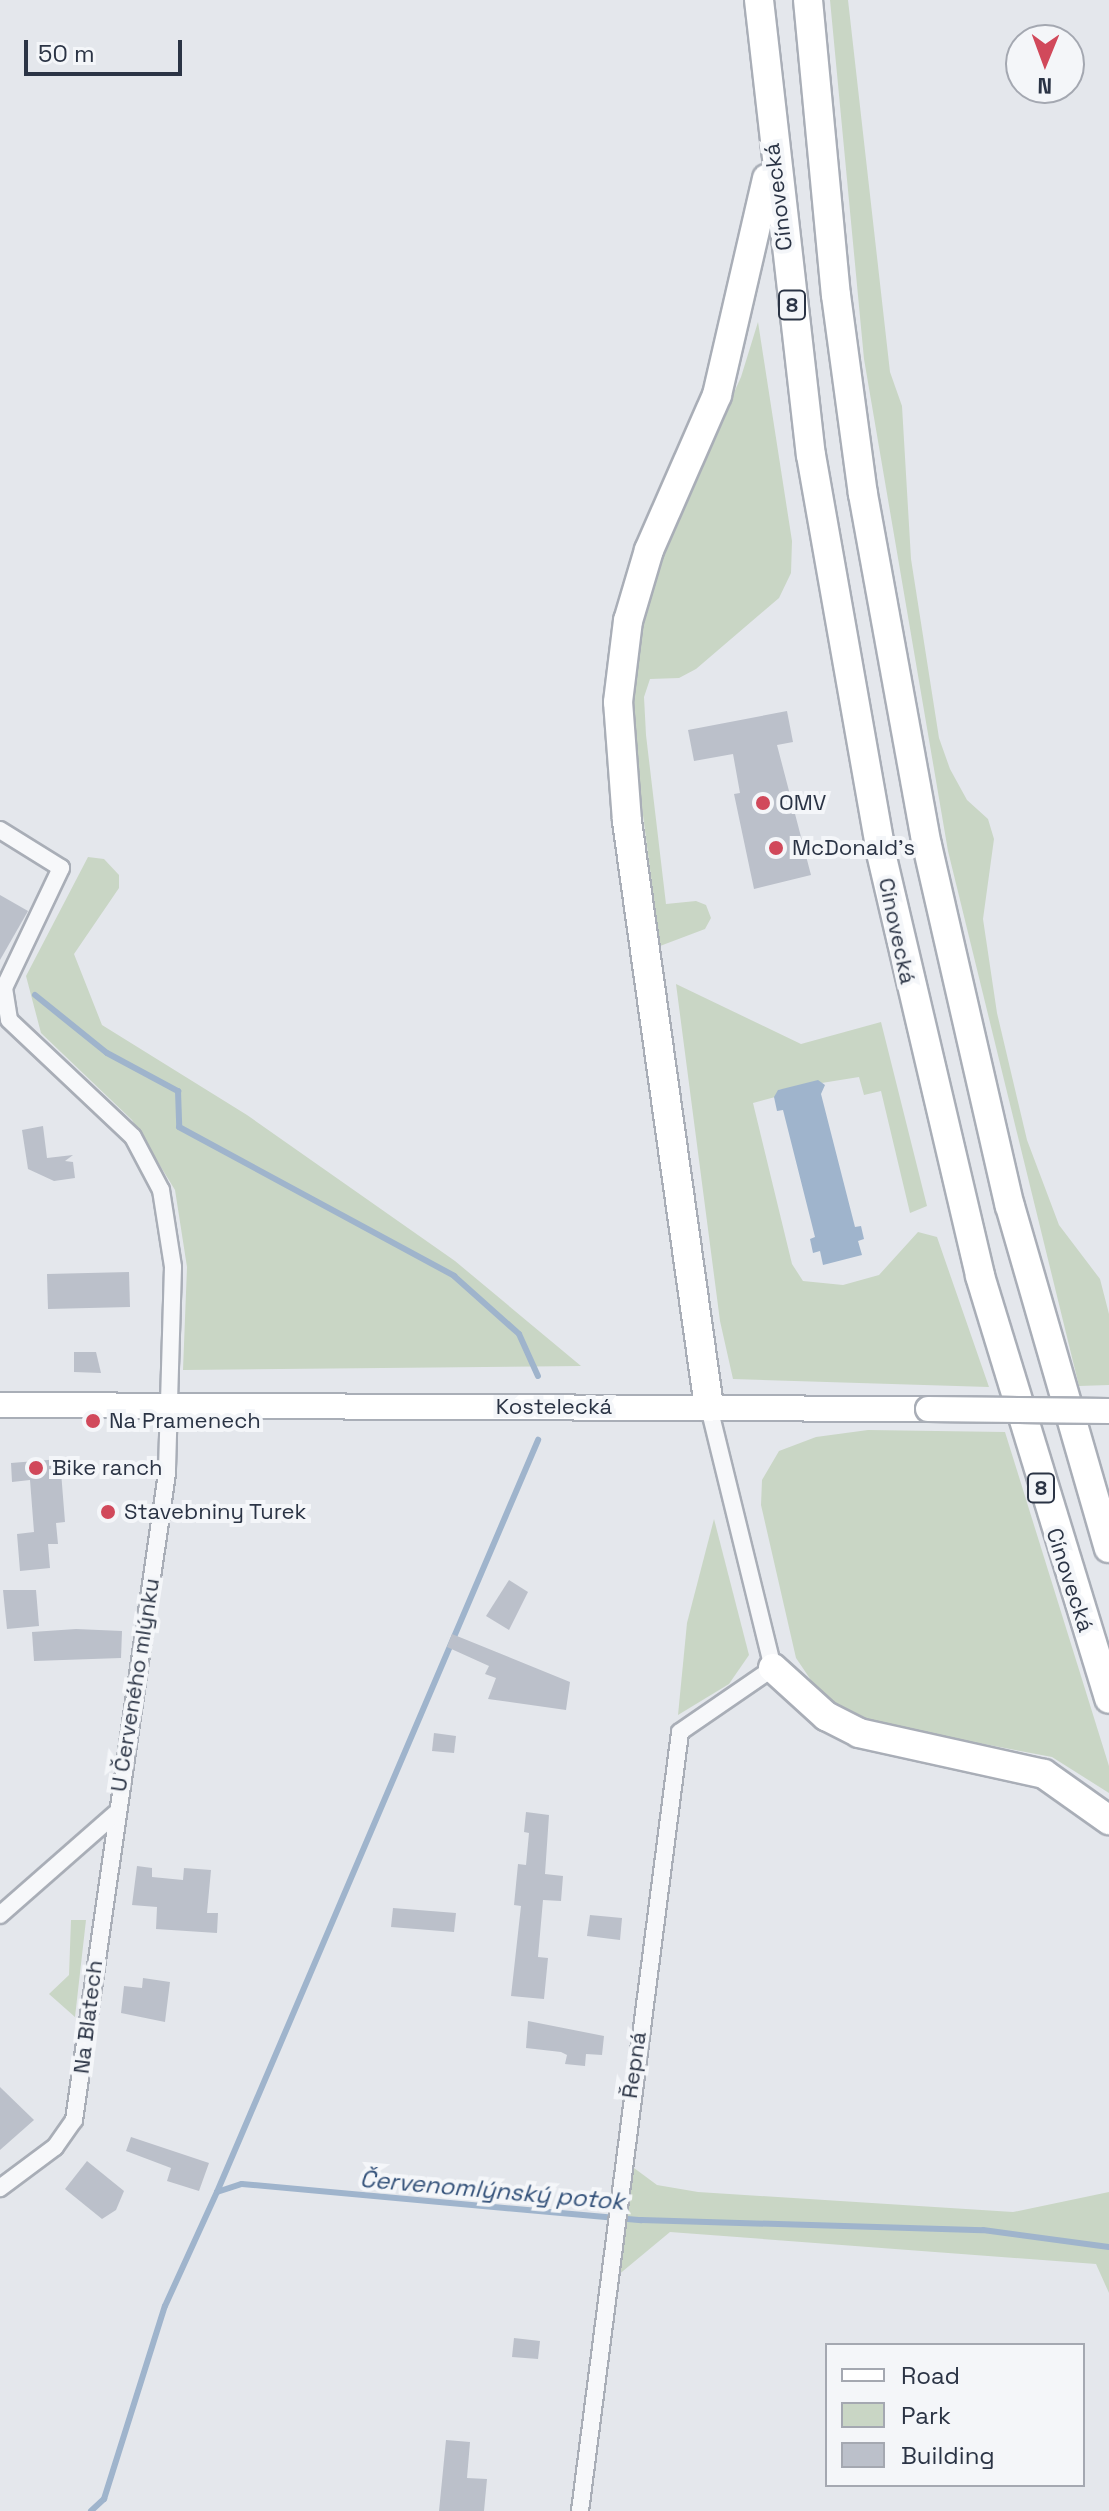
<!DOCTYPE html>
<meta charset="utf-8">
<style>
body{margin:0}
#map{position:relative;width:1109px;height:2511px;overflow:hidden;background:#e4e7ec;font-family:"Space Grotesk",sans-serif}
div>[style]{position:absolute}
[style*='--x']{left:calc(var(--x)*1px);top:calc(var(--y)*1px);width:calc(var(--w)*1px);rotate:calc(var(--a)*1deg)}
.green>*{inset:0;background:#c9d6c5}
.water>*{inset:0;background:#9fb4cc}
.stream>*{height:6px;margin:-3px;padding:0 3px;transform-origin:3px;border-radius:3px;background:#9fb4cc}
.building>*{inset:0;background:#bbc0ca}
.roads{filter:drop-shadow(2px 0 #a9aeb7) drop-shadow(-2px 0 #a9aeb7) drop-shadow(0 2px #a9aeb7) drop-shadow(0 -2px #a9aeb7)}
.minor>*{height:16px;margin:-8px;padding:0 8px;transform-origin:8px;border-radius:8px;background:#f7f8fa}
.secondary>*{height:24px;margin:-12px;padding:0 12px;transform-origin:12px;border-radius:12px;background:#fff}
.trunk>*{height:28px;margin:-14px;padding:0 14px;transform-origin:14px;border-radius:14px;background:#fff}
.bridges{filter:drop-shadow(2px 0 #a9aeb7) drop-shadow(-2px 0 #a9aeb7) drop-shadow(0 2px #a9aeb7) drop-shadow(0 -2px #a9aeb7)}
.secondary-bridge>*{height:24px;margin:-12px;padding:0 12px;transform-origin:12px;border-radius:12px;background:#fff}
.dots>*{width:22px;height:22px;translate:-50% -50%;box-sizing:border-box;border:4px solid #f4f6f9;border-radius:50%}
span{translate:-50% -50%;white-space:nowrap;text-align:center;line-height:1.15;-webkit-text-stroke:8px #f4f6f9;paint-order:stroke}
.shield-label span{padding:2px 6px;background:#f4f6f9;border:2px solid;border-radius:6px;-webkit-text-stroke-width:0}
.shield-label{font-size:20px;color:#2b3445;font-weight:700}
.street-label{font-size:22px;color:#2b3445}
.poi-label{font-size:22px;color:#2b3445}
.left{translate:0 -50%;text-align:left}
.water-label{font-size:24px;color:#34527a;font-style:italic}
.legend{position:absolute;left:825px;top:2343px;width:260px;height:144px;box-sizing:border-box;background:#f4f6f9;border:2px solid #a4a8b1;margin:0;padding:10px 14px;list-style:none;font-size:24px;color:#2b3445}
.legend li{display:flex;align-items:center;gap:16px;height:40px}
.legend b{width:40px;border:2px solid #a4a8b1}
.north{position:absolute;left:1005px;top:24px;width:80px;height:80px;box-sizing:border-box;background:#f4f6f9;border:2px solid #a4a8b1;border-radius:50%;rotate:181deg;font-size:22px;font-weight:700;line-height:32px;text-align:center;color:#2b3445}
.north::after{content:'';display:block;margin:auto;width:28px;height:36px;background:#d1495b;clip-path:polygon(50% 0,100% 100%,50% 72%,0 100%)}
.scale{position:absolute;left:24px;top:40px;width:158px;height:36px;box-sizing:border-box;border:4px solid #2b3445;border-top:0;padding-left:10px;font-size:24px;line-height:28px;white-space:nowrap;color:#2b3445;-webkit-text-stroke:6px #f4f6f9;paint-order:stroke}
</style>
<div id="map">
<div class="green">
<i style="clip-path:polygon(830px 0,848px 0,890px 372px,902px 406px,911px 559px,939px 738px,950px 769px,967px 800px,988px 819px,994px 839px,983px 919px,997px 1013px,1027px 1140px,1059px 1225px,1100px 1279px,1109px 1314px,1109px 1385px,1079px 1386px,948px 851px,864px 359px)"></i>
<i style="clip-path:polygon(758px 322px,792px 541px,791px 573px,779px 598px,696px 669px,679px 678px,650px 679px,644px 697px,646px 735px,666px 904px,696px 901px,706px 905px,711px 918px,705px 929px,660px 946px,633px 738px,635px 650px,668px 539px,741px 377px)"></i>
<i style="clip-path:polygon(88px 857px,104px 859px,119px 875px,119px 888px,74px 954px,102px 1025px,247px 1115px,455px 1261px,581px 1366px,183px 1370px,187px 1267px,175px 1190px,132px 1120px,41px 1033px,26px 976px)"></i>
<i style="clip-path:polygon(676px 984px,801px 1044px,881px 1022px,927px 1206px,910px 1213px,881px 1091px,864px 1095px,859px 1077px,778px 1090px,779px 1096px,753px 1103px,792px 1264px,803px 1281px,843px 1285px,879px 1275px,918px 1232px,937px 1237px,989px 1387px,733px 1379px,720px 1321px)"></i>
<i style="clip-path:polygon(868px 1430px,1005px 1432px,1109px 1766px,1109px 1793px,1052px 1757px,862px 1721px,819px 1692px,796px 1658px,761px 1505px,762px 1480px,779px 1451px,816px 1437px)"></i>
<i style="clip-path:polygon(714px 1519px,749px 1655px,729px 1684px,678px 1715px,687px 1623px)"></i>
<i style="clip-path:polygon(71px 1920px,86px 1920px,75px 2017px,49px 1994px,69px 1975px)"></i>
<i style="clip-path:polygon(634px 2168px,657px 2185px,698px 2192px,1013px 2212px,1109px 2192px,1109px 2293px,1096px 2264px,670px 2232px,617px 2276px)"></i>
</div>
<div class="water">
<i style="clip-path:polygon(818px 1080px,825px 1085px,821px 1094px,855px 1227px,861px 1226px,864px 1239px,858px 1241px,862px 1255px,823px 1265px,820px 1251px,813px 1253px,810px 1239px,815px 1237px,783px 1110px,777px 1111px,774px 1097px,778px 1090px)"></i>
</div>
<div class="stream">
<i style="--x:35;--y:995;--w:92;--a:38.9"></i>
<i style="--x:107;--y:1053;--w:81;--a:28.2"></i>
<i style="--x:178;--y:1091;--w:36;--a:88"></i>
<i style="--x:179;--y:1127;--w:313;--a:28.4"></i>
<i style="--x:454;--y:1276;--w:87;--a:41.7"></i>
<i style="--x:519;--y:1334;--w:46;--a:65.7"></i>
<i style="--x:217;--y:2192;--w:818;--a:-66.88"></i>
<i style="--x:91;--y:2511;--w:18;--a:-43"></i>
<i style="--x:104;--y:2499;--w:202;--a:-72.5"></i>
<i style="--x:165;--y:2306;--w:125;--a:-65.5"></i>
<i style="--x:217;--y:2192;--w:26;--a:-18"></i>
<i style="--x:242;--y:2184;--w:401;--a:5.2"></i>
<i style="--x:641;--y:2220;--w:342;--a:1.7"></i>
<i style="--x:983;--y:2230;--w:127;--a:7.7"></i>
</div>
<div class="building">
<i style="clip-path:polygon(787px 711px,793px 742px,777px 745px,811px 875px,754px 889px,734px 794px,740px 793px,733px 754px,694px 761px,688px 730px)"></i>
<i style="clip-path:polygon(0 895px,28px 911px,0 960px)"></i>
<i style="clip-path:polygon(43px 1126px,47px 1158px,73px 1155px,65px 1161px,73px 1162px,75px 1178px,54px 1181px,28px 1169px,22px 1130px)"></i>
<i style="clip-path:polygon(129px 1272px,130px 1307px,48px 1309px,47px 1274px)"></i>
<i style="clip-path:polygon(74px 1352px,96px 1352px,101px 1373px,74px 1372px)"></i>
<i style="clip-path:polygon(60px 1459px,65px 1522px,56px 1523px,58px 1544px,48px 1544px,50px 1568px,20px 1571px,17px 1534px,34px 1532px,30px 1480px,12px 1482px,11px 1463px)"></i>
<i style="clip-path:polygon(509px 1580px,528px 1592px,509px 1630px,486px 1616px)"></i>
<i style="clip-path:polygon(3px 1590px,36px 1590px,39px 1626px,7px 1629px)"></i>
<i style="clip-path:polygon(76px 1629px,122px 1631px,121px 1658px,34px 1661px,32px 1632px)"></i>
<i style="clip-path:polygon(452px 1634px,570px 1682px,566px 1710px,488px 1699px,496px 1678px,485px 1674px,489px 1666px,447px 1647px)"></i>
<i style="clip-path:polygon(434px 1733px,456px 1736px,454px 1753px,432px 1751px)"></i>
<i style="clip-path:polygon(526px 1812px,549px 1815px,545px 1874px,563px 1876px,561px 1901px,543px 1900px,538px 1957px,548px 1958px,544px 1999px,511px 1996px,521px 1906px,514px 1905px,518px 1864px,526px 1865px,529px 1833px,524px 1832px)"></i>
<i style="clip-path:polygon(137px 1866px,152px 1868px,152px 1877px,183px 1880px,184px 1868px,211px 1870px,207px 1913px,218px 1913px,217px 1933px,156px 1929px,157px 1907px,132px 1905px)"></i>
<i style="clip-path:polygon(393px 1908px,456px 1913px,454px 1932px,391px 1927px)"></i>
<i style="clip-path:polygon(590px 1915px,622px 1918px,620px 1940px,587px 1936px)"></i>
<i style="clip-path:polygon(143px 1978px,170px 1982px,165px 2022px,121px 2013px,124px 1986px,142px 1988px)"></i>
<i style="clip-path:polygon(528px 2021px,604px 2036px,602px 2055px,586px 2054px,585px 2066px,565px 2064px,567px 2055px,561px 2052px,526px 2048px)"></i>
<i style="clip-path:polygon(0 2087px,34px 2120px,0 2150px)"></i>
<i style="clip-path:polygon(131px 2137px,209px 2163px,199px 2191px,167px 2181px,171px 2168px,126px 2151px)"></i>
<i style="clip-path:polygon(87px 2161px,124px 2191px,116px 2210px,102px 2219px,65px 2189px)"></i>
<i style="clip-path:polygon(514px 2338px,540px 2341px,538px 2359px,512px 2357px)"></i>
<i style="clip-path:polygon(446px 2440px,470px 2442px,467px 2478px,487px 2479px,484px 2511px,439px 2511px)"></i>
</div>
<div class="roads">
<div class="minor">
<i style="--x:0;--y:830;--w:72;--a:31.9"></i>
<i style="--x:61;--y:868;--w:133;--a:115.4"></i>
<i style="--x:4;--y:988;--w:32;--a:81"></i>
<i style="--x:9;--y:1020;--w:170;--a:43.3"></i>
<i style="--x:133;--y:1137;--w:60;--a:62.2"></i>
<i style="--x:161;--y:1190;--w:78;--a:81.1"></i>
<i style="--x:173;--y:1267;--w:206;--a:91.7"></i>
<i style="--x:167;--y:1473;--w:654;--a:98.18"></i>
<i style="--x:74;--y:2120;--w:33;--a:125"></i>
<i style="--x:55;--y:2147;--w:69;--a:143.3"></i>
<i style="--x:0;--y:1915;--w:153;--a:-41.3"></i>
<i style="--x:580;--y:2511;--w:785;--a:-82.68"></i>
<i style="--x:680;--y:1732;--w:113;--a:-34.5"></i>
<i style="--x:773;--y:1668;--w:269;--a:-103.8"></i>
</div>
<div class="secondary">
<i style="--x:0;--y:1405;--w:928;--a:0.25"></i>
</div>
<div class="trunk">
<i style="--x:759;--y:0;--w:458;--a:83.5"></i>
<i style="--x:811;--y:455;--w:404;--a:80"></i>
<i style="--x:881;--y:853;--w:434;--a:76.8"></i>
<i style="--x:980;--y:1276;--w:442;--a:73"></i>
<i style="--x:808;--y:0;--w:296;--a:84.6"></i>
<i style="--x:836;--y:295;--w:201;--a:82.3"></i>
<i style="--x:863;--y:494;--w:357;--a:79.7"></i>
<i style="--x:927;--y:845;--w:370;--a:77.1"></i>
<i style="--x:1010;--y:1206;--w:356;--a:73.9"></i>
<i style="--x:709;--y:1407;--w:592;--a:-97.97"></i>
<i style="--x:627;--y:821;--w:119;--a:-94.3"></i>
<i style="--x:618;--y:702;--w:82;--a:-83"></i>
<i style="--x:628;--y:621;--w:74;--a:-73.5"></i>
<i style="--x:649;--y:550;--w:169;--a:-66.3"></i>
<i style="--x:717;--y:395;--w:222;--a:-77"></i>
<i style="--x:773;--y:1668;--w:72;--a:42.2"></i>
<i style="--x:826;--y:1716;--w:37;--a:27"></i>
<i style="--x:859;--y:1733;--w:189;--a:12.5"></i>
<i style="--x:1044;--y:1774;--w:80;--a:35.3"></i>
</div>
</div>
<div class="bridges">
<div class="secondary-bridge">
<i style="--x:928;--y:1409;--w:181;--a:0.6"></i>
</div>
</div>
<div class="dots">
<i style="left:763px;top:803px;background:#d1495b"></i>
<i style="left:776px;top:848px;background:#d1495b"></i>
<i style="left:93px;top:1421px;background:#d1495b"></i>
<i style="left:36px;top:1468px;background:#d1495b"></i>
<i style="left:108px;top:1512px;background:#d1495b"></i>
</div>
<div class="shield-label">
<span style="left:792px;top:305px">8</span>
<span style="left:1041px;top:1488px">8</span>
</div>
<div class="street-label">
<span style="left:778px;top:197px;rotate:-97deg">Cínovecká</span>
<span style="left:897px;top:931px;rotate:78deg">Cínovecká</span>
<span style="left:554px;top:1407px">Kostelecká</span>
<span style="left:1070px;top:1580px;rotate:72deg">Cínovecká</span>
<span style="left:135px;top:1685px;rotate:-81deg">U Červeného mlýnku</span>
<span style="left:88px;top:2017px;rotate:-83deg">Na Blatech</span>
<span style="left:634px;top:2065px;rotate:-82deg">Řepná</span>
</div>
<div class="poi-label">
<span class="left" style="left:779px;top:803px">OMV</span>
<span class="left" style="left:792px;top:848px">McDonald's</span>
<span class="left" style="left:109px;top:1421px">Na Pramenech</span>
<span class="left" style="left:52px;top:1468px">Bike ranch</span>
<span class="left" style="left:124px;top:1512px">Stavebniny Turek</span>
</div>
<div class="water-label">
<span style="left:492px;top:2190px;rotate:5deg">Červenomlýnský potok</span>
</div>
<ul class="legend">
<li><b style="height:10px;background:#fff"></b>Road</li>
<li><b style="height:22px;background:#c9d6c5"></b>Park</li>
<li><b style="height:22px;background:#bbc0ca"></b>Building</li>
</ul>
<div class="north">N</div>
<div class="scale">50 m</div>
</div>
